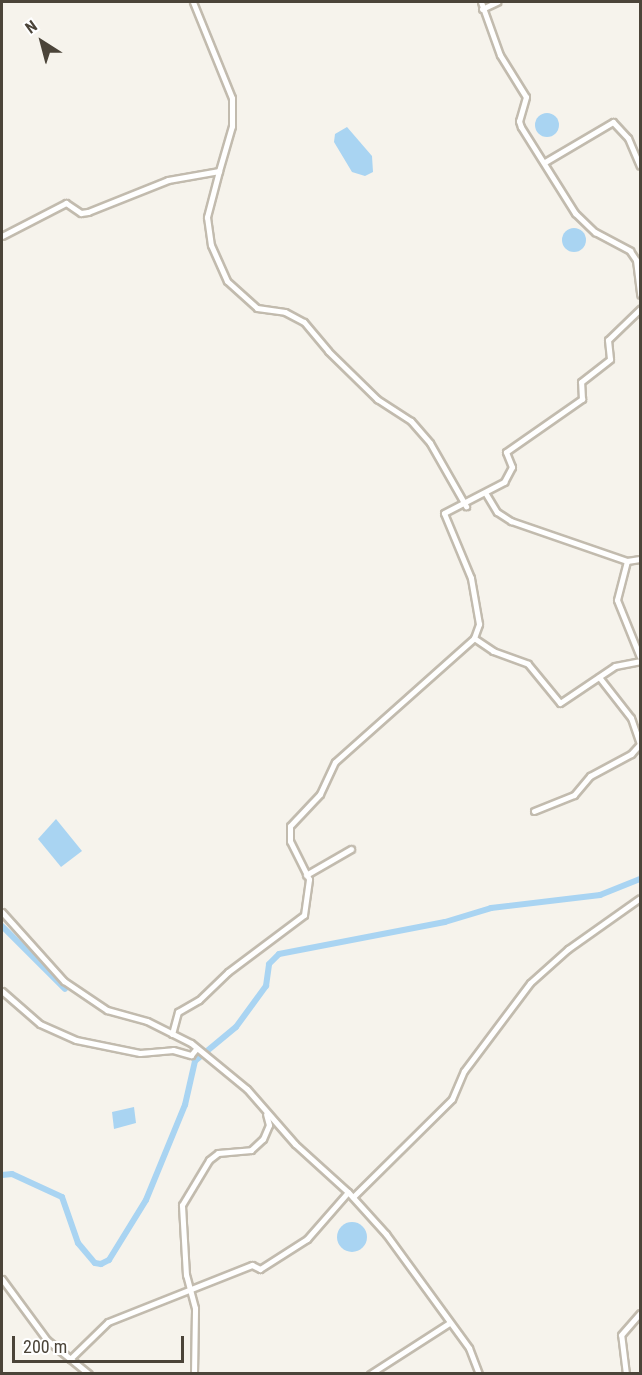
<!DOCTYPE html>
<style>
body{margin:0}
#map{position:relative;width:642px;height:1375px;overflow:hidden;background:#f6f3ec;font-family:"Roboto Condensed",sans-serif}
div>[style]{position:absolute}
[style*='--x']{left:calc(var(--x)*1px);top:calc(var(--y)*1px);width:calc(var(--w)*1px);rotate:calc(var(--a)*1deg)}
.water>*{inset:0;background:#a9d4f2}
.round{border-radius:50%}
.canal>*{height:6px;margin:-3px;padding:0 3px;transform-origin:3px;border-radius:3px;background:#a9d4f2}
.roads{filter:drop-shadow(2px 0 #c2bbae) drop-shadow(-2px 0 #c2bbae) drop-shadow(0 2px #c2bbae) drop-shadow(0 -2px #c2bbae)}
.minor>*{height:5px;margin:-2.5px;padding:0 2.5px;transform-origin:2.5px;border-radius:2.5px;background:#fff}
span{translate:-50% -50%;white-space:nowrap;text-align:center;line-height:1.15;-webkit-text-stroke:6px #fff;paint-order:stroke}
.frame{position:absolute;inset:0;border:3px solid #4b4439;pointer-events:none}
.north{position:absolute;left:12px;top:12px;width:60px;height:60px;-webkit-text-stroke:4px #fff;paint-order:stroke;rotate:324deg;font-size:16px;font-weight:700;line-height:24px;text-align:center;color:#4b4439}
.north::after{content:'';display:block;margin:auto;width:21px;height:27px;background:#4b4439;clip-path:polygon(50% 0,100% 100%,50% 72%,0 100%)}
.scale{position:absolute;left:12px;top:1336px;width:172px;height:27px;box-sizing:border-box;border:3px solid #4b4439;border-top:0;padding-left:8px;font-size:18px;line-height:21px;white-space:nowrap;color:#4b4439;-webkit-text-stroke:4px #fff;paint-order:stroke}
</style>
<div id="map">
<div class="water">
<i class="round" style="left:535px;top:113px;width:24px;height:24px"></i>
<i style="clip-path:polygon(347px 127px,372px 156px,373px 172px,365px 176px,352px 172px,334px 142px,335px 134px)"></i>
<i class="round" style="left:562px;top:228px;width:24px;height:24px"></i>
<i style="clip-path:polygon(56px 819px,82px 851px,61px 867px,38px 839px)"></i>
<i style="clip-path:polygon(134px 1107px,136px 1123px,114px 1129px,112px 1112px)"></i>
<i class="round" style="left:337px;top:1222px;width:30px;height:30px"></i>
</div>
<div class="canal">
<i style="--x:2;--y:926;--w:89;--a:45"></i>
<i style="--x:2;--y:1175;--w:10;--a:-6"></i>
<i style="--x:12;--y:1174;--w:55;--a:24.7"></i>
<i style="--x:62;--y:1197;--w:49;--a:70.8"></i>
<i style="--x:78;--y:1243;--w:26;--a:50"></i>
<i style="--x:95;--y:1263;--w:6;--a:9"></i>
<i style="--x:101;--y:1264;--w:9;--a:-27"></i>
<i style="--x:109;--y:1260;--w:70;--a:-58.3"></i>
<i style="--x:146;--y:1200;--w:103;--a:-67.7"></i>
<i style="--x:185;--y:1105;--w:45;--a:-77.2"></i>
<i style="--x:195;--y:1061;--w:53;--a:-39.7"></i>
<i style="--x:236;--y:1027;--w:51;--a:-53.8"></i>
<i style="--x:266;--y:986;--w:22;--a:-82"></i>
<i style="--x:269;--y:964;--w:14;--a:-45"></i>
<i style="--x:279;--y:954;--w:169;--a:-10.9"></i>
<i style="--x:445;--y:922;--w:48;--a:-16.9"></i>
<i style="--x:491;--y:908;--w:110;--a:-6.8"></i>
<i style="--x:600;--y:895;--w:43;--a:-21.8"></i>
</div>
<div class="roads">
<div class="minor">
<i style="--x:481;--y:2;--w:56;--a:70.3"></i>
<i style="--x:500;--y:55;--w:49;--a:58.2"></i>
<i style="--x:526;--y:97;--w:25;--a:106"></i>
<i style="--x:519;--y:121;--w:6;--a:72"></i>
<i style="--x:521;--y:127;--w:102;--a:57.9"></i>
<i style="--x:575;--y:213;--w:28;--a:44"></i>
<i style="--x:595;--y:232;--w:40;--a:28"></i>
<i style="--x:630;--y:251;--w:11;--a:56"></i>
<i style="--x:636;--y:260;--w:35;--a:83"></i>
<i style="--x:482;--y:9;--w:17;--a:-25"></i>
<i style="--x:545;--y:162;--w:79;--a:-30.5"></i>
<i style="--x:613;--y:122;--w:22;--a:47"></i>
<i style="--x:628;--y:138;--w:30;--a:67"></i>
<i style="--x:219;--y:171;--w:48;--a:104.6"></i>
<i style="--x:207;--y:217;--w:28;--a:82"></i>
<i style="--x:211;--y:245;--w:39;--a:66"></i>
<i style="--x:227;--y:281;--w:40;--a:42"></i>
<i style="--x:257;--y:308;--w:28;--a:8"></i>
<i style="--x:285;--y:312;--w:21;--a:28"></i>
<i style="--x:304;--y:322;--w:38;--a:50"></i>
<i style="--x:328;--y:351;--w:69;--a:44.4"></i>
<i style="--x:377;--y:399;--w:40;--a:32.9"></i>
<i style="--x:411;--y:421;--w:29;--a:49"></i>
<i style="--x:430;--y:443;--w:73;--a:60.3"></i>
<i style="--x:2;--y:236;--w:72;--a:-27.3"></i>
<i style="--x:66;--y:203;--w:18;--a:34"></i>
<i style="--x:81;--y:213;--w:7;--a:-8"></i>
<i style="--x:88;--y:212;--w:86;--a:-21.8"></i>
<i style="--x:168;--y:180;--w:52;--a:-10"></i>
<i style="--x:219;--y:171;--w:47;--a:-73.9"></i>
<i style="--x:232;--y:126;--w:28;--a:-90"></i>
<i style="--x:232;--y:98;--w:104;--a:-112.1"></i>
<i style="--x:486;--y:494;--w:21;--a:59"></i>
<i style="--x:497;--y:512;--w:17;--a:33"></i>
<i style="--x:511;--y:521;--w:123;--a:19"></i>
<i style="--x:627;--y:561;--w:13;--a:-9"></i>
<i style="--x:627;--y:561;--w:40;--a:104.4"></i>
<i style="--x:617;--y:600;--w:61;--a:68"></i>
<i style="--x:474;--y:638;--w:15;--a:-70"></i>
<i style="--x:479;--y:624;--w:47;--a:-99.9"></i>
<i style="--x:471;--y:578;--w:70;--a:-112.6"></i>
<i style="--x:444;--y:513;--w:68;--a:-27.3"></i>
<i style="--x:504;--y:482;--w:17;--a:-62"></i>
<i style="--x:512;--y:467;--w:16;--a:-112"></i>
<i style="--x:506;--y:452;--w:93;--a:-34.9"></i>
<i style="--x:582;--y:399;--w:17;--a:-93"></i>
<i style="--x:581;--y:382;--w:37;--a:-38"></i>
<i style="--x:610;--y:359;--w:19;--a:-96"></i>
<i style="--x:608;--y:340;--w:45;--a:-44.1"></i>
<i style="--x:534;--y:811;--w:43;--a:-21.8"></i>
<i style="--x:574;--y:795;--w:25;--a:-50"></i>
<i style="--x:590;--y:776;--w:47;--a:-28.2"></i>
<i style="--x:631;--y:754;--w:13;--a:-48"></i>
<i style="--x:640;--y:744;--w:28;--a:-109"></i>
<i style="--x:631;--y:718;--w:52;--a:-128"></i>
<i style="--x:306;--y:875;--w:52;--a:-30"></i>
<i style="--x:2;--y:912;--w:93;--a:48.1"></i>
<i style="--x:64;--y:981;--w:52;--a:34"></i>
<i style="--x:107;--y:1010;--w:41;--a:15.4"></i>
<i style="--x:147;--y:1021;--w:49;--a:26.6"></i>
<i style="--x:191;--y:1043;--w:72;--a:39.4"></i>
<i style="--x:247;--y:1089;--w:73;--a:48.9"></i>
<i style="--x:295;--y:1144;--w:72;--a:42.2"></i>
<i style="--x:348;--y:1192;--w:57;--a:47.9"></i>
<i style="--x:386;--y:1234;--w:141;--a:53.9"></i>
<i style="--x:469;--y:1348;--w:28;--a:69"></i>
<i style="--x:2;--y:991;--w:50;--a:41"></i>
<i style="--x:40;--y:1024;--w:39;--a:24"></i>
<i style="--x:76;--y:1040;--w:65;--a:11.5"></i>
<i style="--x:140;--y:1053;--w:33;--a:-5"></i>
<i style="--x:173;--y:1050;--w:19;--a:16"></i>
<i style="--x:191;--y:1055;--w:8;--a:-50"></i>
<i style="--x:172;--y:1034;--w:23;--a:-75"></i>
<i style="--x:178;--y:1012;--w:24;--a:-30"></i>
<i style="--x:199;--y:1000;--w:40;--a:-44"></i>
<i style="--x:228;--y:972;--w:95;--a:-36.9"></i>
<i style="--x:304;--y:915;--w:36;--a:-82"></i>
<i style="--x:309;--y:879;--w:42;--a:-116.6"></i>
<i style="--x:290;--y:841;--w:15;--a:-90"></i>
<i style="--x:290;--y:826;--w:44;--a:-46.8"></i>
<i style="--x:320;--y:794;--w:35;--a:-65"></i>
<i style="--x:335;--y:762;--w:186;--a:-41.7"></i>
<i style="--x:474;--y:638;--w:23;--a:34"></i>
<i style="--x:493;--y:651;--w:37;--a:20"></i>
<i style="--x:528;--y:664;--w:50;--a:50.6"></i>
<i style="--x:560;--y:703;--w:66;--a:-33.9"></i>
<i style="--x:615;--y:666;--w:25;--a:-11"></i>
<i style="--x:353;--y:1197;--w:139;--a:-44.7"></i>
<i style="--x:452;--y:1099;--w:30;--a:-67"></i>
<i style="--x:464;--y:1071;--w:110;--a:-53.1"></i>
<i style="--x:530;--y:983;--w:51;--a:-41.8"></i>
<i style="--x:568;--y:949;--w:88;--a:-35.3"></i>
<i style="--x:2;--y:1279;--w:76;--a:53.6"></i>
<i style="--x:47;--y:1340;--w:54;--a:39"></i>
<i style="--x:70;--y:1359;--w:53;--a:-44.2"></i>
<i style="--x:108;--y:1322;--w:155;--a:-21.6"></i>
<i style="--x:252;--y:1265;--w:9;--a:27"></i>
<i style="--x:260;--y:1269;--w:56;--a:-32.6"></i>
<i style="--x:307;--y:1239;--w:62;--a:-48.9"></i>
<i style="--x:194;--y:1374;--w:66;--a:-89.1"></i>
<i style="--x:195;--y:1308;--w:34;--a:-105"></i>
<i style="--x:186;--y:1275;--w:70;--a:-93.3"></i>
<i style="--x:182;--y:1205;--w:52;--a:-59"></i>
<i style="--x:209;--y:1160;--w:11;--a:-38"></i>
<i style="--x:218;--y:1153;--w:33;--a:-5"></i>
<i style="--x:251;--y:1150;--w:16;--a:-43"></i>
<i style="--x:263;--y:1139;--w:15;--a:-67"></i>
<i style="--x:269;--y:1125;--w:11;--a:-105"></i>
<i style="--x:370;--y:1374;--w:94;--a:-32.8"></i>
<i style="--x:626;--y:1374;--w:39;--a:-97"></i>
<i style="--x:621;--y:1335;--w:29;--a:-49"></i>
</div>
</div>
<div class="frame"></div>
<div class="north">N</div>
<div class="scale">200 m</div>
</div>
